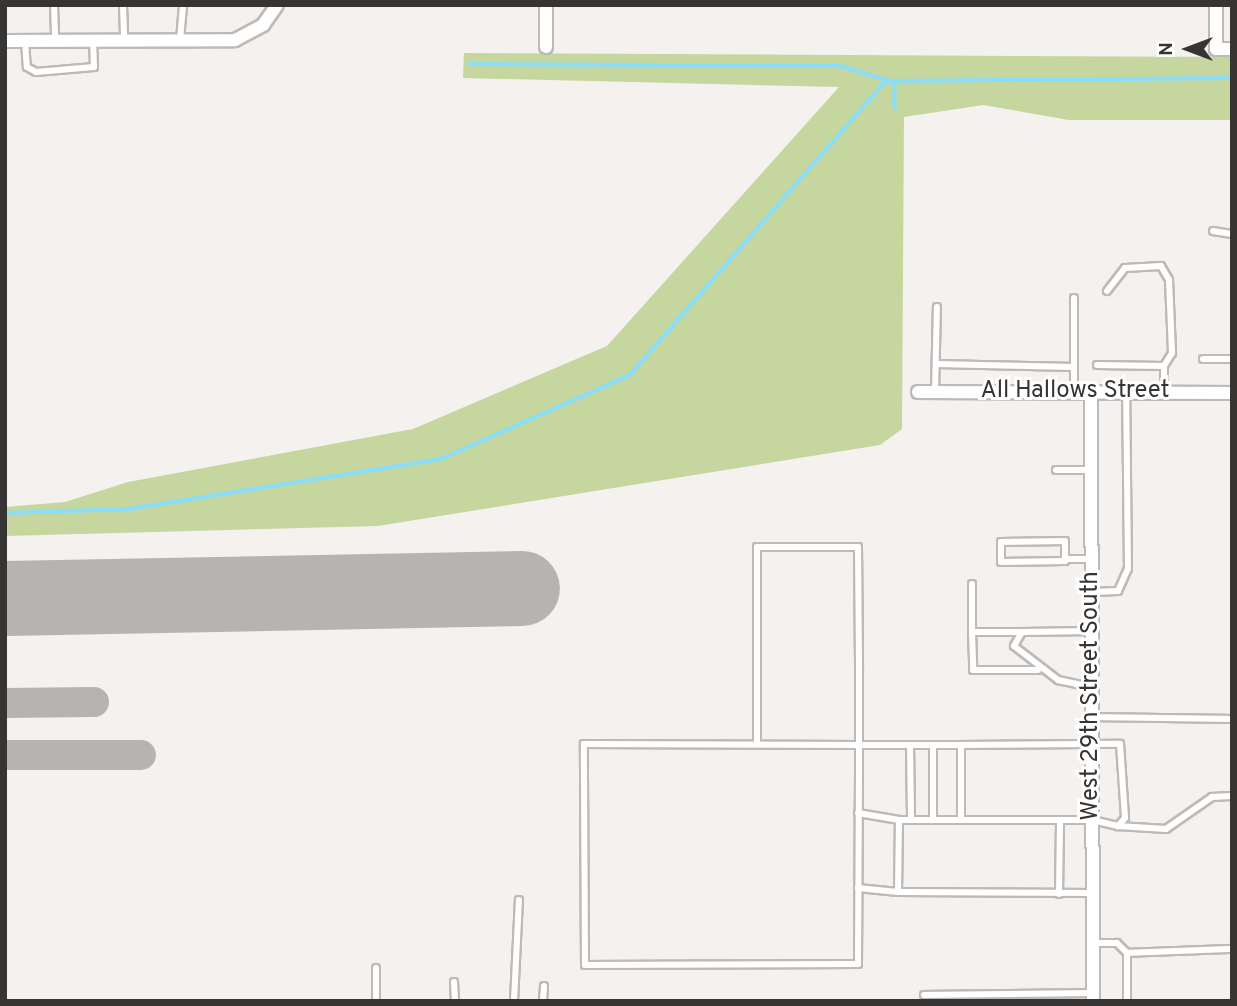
<!DOCTYPE html>
<style>
body{margin:0}
#map{position:relative;width:1237px;height:1006px;overflow:hidden;background:#f4f1ef;font-family:Overpass,sans-serif}
div>[style]{position:absolute}
[style*='--x']{left:calc(var(--x)*1px);top:calc(var(--y)*1px);width:calc(var(--w)*1px);rotate:calc(var(--a)*1deg)}
.green>*{inset:0;background:#c5d69f}
.stream>*{height:3.5px;margin:-1.75px;padding:0 1.75px;transform-origin:1.75px;border-radius:1.75px;background:#89defb}
.taxiway>*{height:30px;margin:-15px;padding:0 15px;transform-origin:15px;border-radius:15px;background:#b6b3b2}
.runway>*{height:75px;margin:-37.5px;padding:0 37.5px;transform-origin:37.5px;border-radius:37.5px;background:#b6b3b2}
.roads{filter:drop-shadow(2px 0 #bdbab8) drop-shadow(-2px 0 #bdbab8) drop-shadow(0 2px #bdbab8) drop-shadow(0 -2px #bdbab8)}
.lane>*{height:6px;margin:-3px;padding:0 3px;transform-origin:3px;border-radius:3px;background:#fff}
.street>*{height:12px;margin:-6px;padding:0 6px;transform-origin:6px;border-radius:6px;background:#fff}
span{translate:-50% -50%;white-space:nowrap;text-align:center;line-height:1.15;-webkit-text-stroke:6px #fff;paint-order:stroke}
.street-label{font-size:24px;color:#363534}
.frame{position:absolute;inset:0;border:7px solid #363534;pointer-events:none}
.north{position:absolute;left:1153px;top:14px;width:70px;height:70px;-webkit-text-stroke:5px #fff;paint-order:stroke;rotate:270deg;font-size:19px;font-weight:700;line-height:28px;text-align:center;color:#363534}
.north::after{content:'';display:block;margin:auto;width:24px;height:32px;background:#363534;clip-path:polygon(50% 0,100% 100%,50% 72%,0 100%)}
</style>
<div id="map">
<div class="green">
<i style="clip-path:polygon(464px 53px,1232px 57px,1232px 120px,1069px 120px,983px 105px,904px 117px,902px 429px,880px 445px,378px 526px,5px 536px,5px 507px,65px 502px,128px 482px,413px 429px,607px 346px,839px 87px,463px 78px)"></i>
</div>
<div class="stream">
<i style="--x:469;--y:64;--w:372;--a:0.3"></i>
<i style="--x:841;--y:66;--w:50;--a:17.4"></i>
<i style="--x:889;--y:81;--w:343;--a:-0.5"></i>
<i style="--x:895;--y:82;--w:26;--a:90"></i>
<i style="--x:5;--y:513;--w:124;--a:-1.8"></i>
<i style="--x:129;--y:509;--w:316;--a:-9.1"></i>
<i style="--x:441;--y:459;--w:207;--a:-24"></i>
<i style="--x:630;--y:375;--w:392;--a:-49"></i>
</div>
<div class="taxiway">
<i style="--x:5;--y:703;--w:89;--a:-0.6"></i>
<i style="--x:5;--y:755;--w:136;--a:0"></i>
</div>
<div class="runway">
<i style="--x:5;--y:598;--w:517;--a:-1.11"></i>
</div>
<div class="roads">
<div class="lane">
<i style="--x:54;--y:5;--w:36;--a:88"></i>
<i style="--x:123;--y:5;--w:36;--a:88"></i>
<i style="--x:180;--y:40;--w:35;--a:-85"></i>
<i style="--x:25;--y:41;--w:26;--a:86"></i>
<i style="--x:27;--y:67;--w:10;--a:29"></i>
<i style="--x:36;--y:72;--w:58;--a:-4.9"></i>
<i style="--x:94;--y:67;--w:25;--a:-92"></i>
<i style="--x:1213;--y:231;--w:19;--a:9"></i>
<i style="--x:1107;--y:291;--w:29;--a:-52"></i>
<i style="--x:1125;--y:268;--w:36;--a:-3"></i>
<i style="--x:1161;--y:266;--w:16;--a:60"></i>
<i style="--x:1169;--y:280;--w:73;--a:87.6"></i>
<i style="--x:1172;--y:353;--w:15;--a:122"></i>
<i style="--x:1074;--y:298;--w:94;--a:90"></i>
<i style="--x:1203;--y:359;--w:29;--a:0"></i>
<i style="--x:936;--y:364;--w:138;--a:1.2"></i>
<i style="--x:1097;--y:365;--w:67;--a:0.9"></i>
<i style="--x:1164;--y:366;--w:26;--a:90"></i>
<i style="--x:935;--y:392;--w:85;--a:-88.7"></i>
<i style="--x:1056;--y:470;--w:35;--a:0"></i>
<i style="--x:1065;--y:541;--w:20;--a:90"></i>
<i style="--x:1065;--y:561;--w:64;--a:179.1"></i>
<i style="--x:1001;--y:562;--w:20;--a:-90"></i>
<i style="--x:1001;--y:542;--w:64;--a:-0.9"></i>
<i style="--x:1065;--y:559;--w:27;--a:0"></i>
<i style="--x:972;--y:584;--w:48;--a:90"></i>
<i style="--x:972;--y:632;--w:50;--a:0"></i>
<i style="--x:1092;--y:592;--w:26;--a:-2"></i>
<i style="--x:1118;--y:591;--w:24;--a:-66"></i>
<i style="--x:1128;--y:569;--w:177;--a:-90.6"></i>
<i style="--x:1092;--y:631;--w:70;--a:179.2"></i>
<i style="--x:1022;--y:632;--w:16;--a:120"></i>
<i style="--x:1014;--y:646;--w:56;--a:37.7"></i>
<i style="--x:1058;--y:680;--w:35;--a:12"></i>
<i style="--x:972;--y:632;--w:38;--a:88"></i>
<i style="--x:973;--y:670;--w:65;--a:0"></i>
<i style="--x:1092;--y:717;--w:140;--a:0.8"></i>
<i style="--x:757;--y:744;--w:197;--a:-90"></i>
<i style="--x:757;--y:547;--w:101;--a:0"></i>
<i style="--x:858;--y:547;--w:123;--a:89.5"></i>
<i style="--x:859;--y:670;--w:103;--a:90"></i>
<i style="--x:859;--y:773;--w:191;--a:90.3"></i>
<i style="--x:858;--y:964;--w:273;--a:179.8"></i>
<i style="--x:585;--y:965;--w:221;--a:-90.3"></i>
<i style="--x:584;--y:744;--w:275;--a:0.2"></i>
<i style="--x:859;--y:745;--w:102;--a:0"></i>
<i style="--x:910;--y:745;--w:75;--a:89.2"></i>
<i style="--x:933;--y:745;--w:75;--a:90"></i>
<i style="--x:858;--y:813;--w:42;--a:9.7"></i>
<i style="--x:961;--y:820;--w:75;--a:-90"></i>
<i style="--x:961;--y:745;--w:159;--a:-0.4"></i>
<i style="--x:1120;--y:744;--w:74;--a:86.1"></i>
<i style="--x:1125;--y:818;--w:11;--a:131"></i>
<i style="--x:1118;--y:826;--w:27;--a:-167"></i>
<i style="--x:1092;--y:820;--w:193;--a:180"></i>
<i style="--x:899;--y:820;--w:72;--a:90.8"></i>
<i style="--x:898;--y:892;--w:194;--a:0.3"></i>
<i style="--x:1118;--y:826;--w:48;--a:3.6"></i>
<i style="--x:1166;--y:829;--w:56;--a:-34.8"></i>
<i style="--x:1212;--y:797;--w:20;--a:-3"></i>
<i style="--x:858;--y:888;--w:40;--a:5.7"></i>
<i style="--x:1059;--y:894;--w:74;--a:-89.2"></i>
<i style="--x:1093;--y:943;--w:24;--a:0"></i>
<i style="--x:1117;--y:943;--w:14;--a:45"></i>
<i style="--x:1127;--y:953;--w:48;--a:90"></i>
<i style="--x:1127;--y:953;--w:105;--a:-2.2"></i>
<i style="--x:454;--y:982;--w:19;--a:87"></i>
<i style="--x:924;--y:995;--w:169;--a:-0.7"></i>
<i style="--x:376;--y:1001;--w:33;--a:-90"></i>
<i style="--x:514;--y:1001;--w:101;--a:-87.2"></i>
<i style="--x:543;--y:1001;--w:15;--a:-86"></i>
</div>
<div class="street">
<i style="--x:546;--y:5;--w:42;--a:90"></i>
<i style="--x:1216;--y:5;--w:44;--a:90"></i>
<i style="--x:1216;--y:49;--w:16;--a:0"></i>
<i style="--x:5;--y:41;--w:230;--a:-0.2"></i>
<i style="--x:235;--y:40;--w:32;--a:-28"></i>
<i style="--x:263;--y:25;--w:24;--a:-55"></i>
<i style="--x:918;--y:392;--w:314;--a:0.2"></i>
<i style="--x:1091;--y:392;--w:609;--a:89.81"></i>
</div>
</div>
<div class="street-label">
<span style="left:1075px;top:392px">All Hallows Street</span>
<span style="left:1092px;top:696px;rotate:-90deg">West 29th Street South</span>
</div>
<div class="frame"></div>
<div class="north">N</div>
</div>
